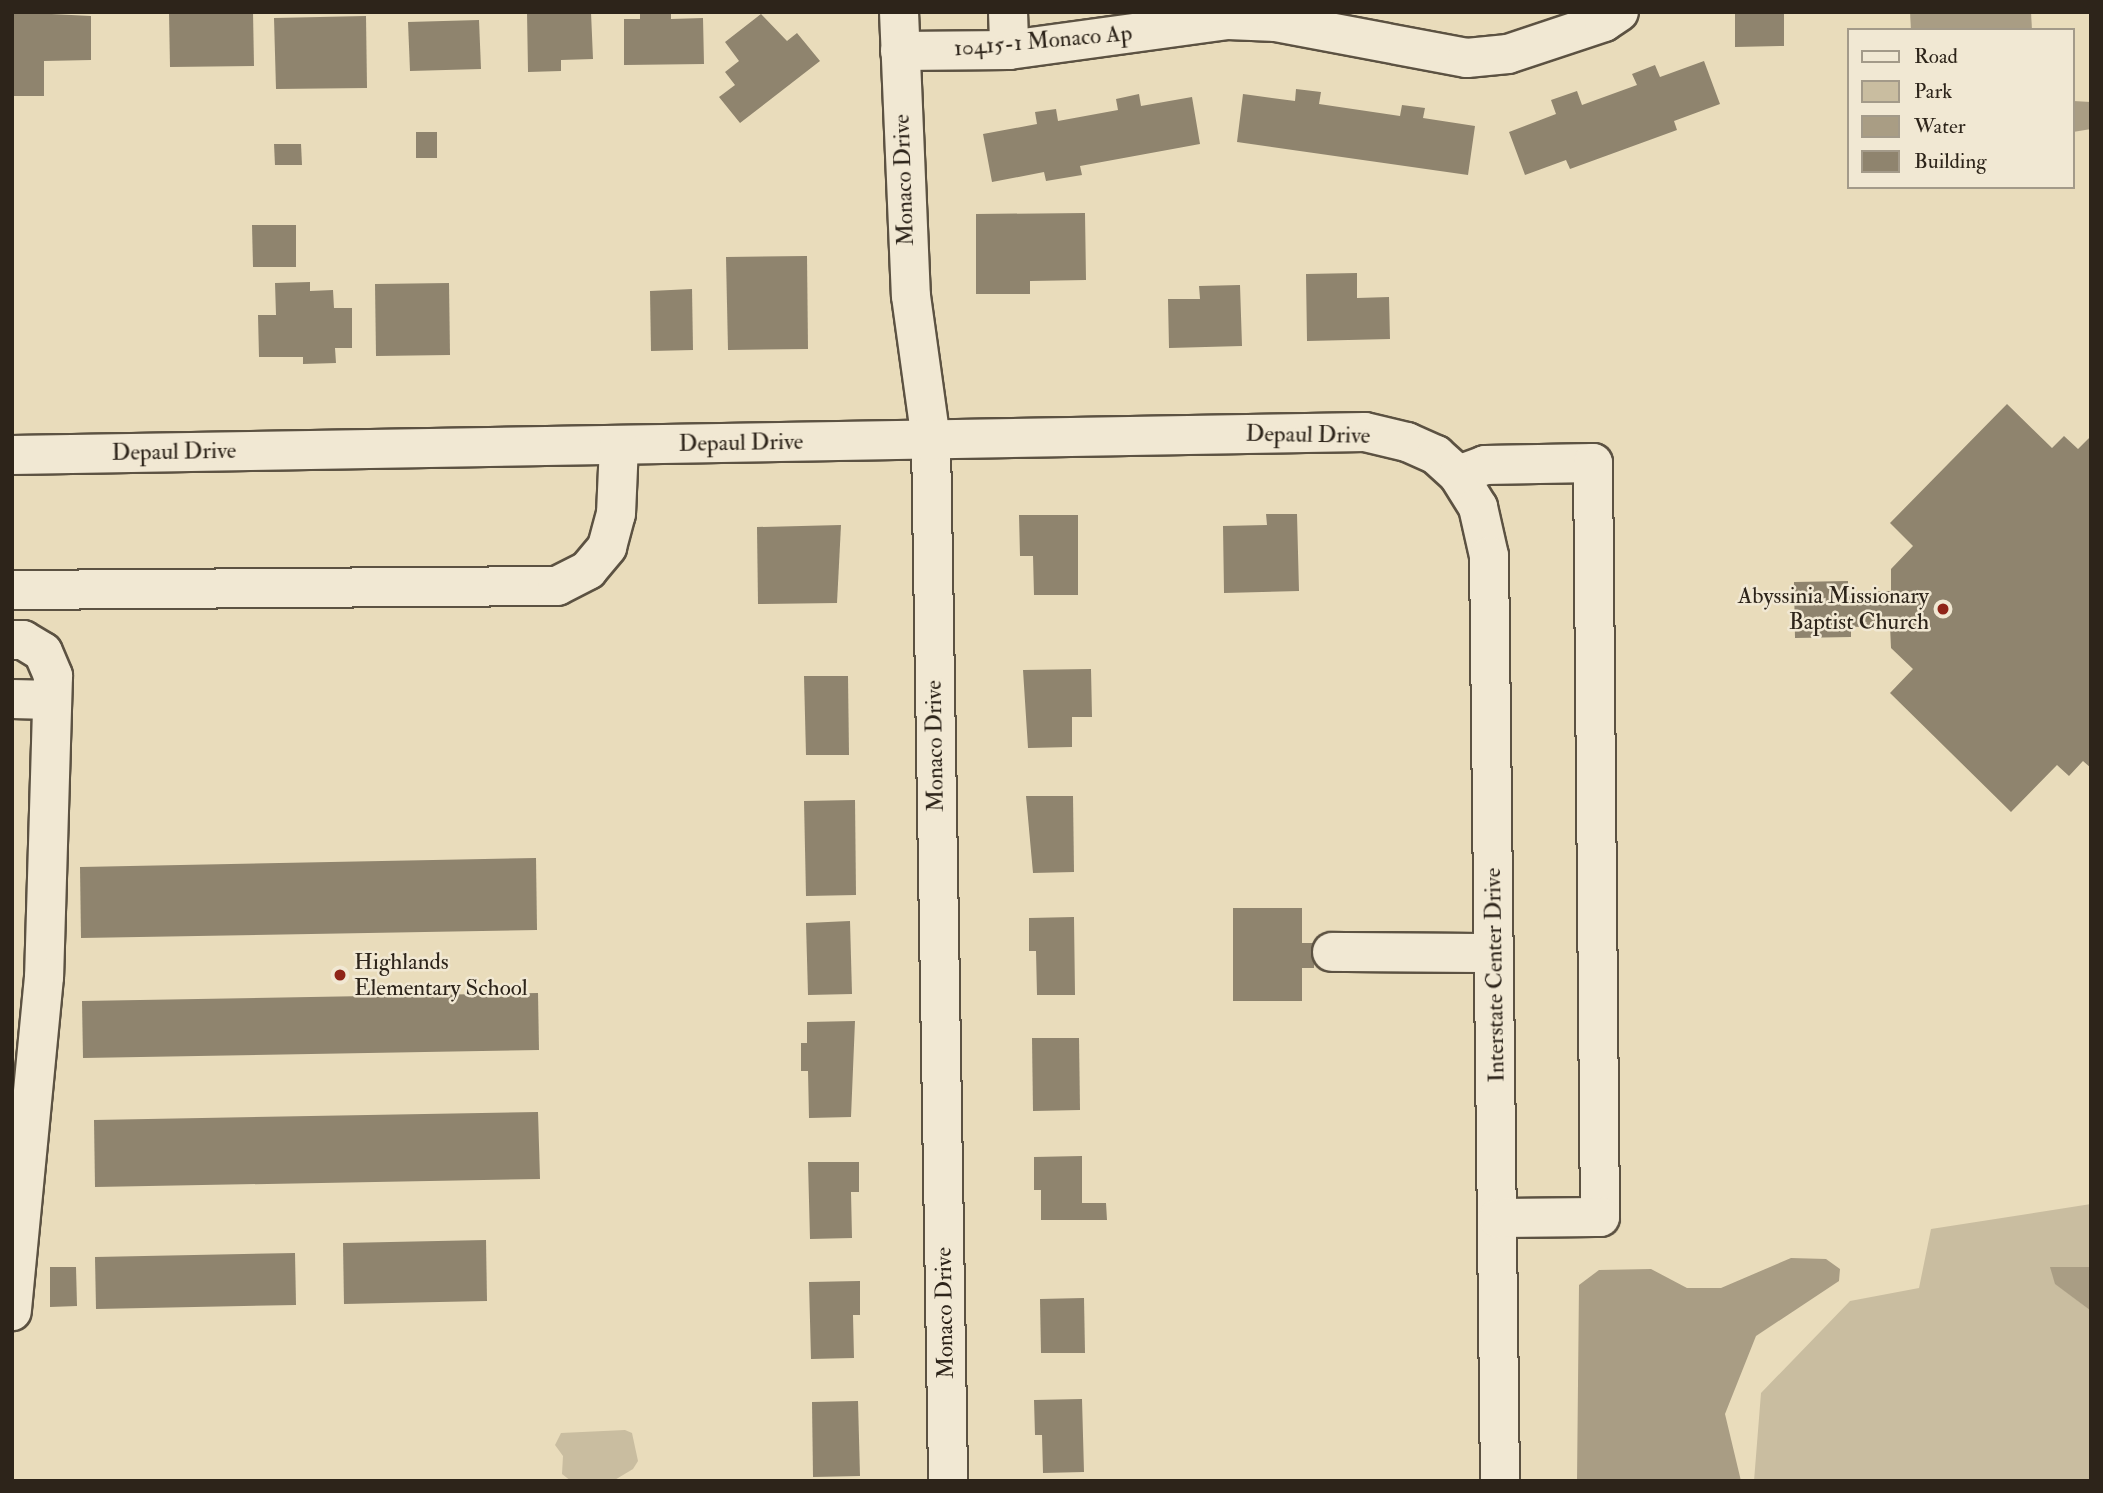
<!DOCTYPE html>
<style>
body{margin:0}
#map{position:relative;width:2103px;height:1493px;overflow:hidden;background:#e9dcbb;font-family:"IM FELL Double Pica",serif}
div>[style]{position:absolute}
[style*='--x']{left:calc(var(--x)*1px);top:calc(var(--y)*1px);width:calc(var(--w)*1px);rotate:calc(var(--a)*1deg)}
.green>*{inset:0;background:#c9bda0}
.water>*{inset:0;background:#a99d84}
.building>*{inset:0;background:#8f846e}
.roads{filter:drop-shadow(2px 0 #5c5242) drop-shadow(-2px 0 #5c5242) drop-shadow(0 2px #5c5242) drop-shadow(0 -2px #5c5242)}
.minor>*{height:38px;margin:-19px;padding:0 19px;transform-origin:19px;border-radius:19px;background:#f1e8d3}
.dots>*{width:19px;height:19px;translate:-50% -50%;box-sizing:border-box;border:4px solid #f1e8d3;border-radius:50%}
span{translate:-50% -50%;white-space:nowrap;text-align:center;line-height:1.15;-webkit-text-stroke:5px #f1e8d3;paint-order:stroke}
.street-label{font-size:23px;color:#2d241a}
.poi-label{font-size:23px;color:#2d241a}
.right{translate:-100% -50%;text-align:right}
.left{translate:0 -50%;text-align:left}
.frame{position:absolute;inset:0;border:14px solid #2d241a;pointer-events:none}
.legend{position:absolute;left:1847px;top:28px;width:228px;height:161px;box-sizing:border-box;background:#f1e8d3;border:2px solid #a39a89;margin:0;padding:9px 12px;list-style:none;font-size:21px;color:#2d241a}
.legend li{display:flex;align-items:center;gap:14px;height:35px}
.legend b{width:35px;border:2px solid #a39a89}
</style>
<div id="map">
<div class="green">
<i style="clip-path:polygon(2091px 1204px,2091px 1267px,2051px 1267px,2056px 1284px,2091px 1311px,2091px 1481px,1754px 1481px,1761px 1393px,1850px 1301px,1919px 1288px,1931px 1229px)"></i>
<i style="clip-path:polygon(625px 1430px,632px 1433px,638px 1461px,633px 1469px,613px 1481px,571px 1481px,562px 1474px,563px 1456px,555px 1445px,561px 1433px)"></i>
</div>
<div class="water">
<i style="clip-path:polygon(1910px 12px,2031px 12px,2032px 30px,1911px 30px)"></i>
<i style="clip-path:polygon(2073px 101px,2091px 102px,2091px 129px,2073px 132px)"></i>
<i style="clip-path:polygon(1791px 1258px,1826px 1259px,1840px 1269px,1839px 1281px,1756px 1336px,1725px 1414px,1741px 1481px,1577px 1481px,1579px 1285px,1599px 1270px,1651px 1269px,1687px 1288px,1721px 1288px)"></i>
<i style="clip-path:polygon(2050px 1267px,2091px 1267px,2091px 1311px,2055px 1284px)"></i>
</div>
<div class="building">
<i style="clip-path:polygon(12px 12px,91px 16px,91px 60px,44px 61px,44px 96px,12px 96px)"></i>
<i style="clip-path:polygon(169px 12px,253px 12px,254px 66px,170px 67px)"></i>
<i style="clip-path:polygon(527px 12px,591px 12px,593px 59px,561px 60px,561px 71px,528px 72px)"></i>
<i style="clip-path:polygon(640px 12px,671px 12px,671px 19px,703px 18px,704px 64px,624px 65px,624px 19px,640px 19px)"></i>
<i style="clip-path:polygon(1735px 12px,1784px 12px,1784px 46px,1735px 47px)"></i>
<i style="clip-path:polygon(761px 14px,787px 41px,797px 33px,820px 61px,740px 123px,719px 97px,735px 85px,725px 72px,739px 61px,725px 42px)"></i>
<i style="clip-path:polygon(366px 16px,367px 88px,276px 89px,274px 18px)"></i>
<i style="clip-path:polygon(479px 20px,481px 69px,410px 71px,408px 22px)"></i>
<i style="clip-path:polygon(1704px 61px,1720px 104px,1674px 121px,1677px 130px,1570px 169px,1566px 160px,1525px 175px,1509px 132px,1556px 114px,1551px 100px,1577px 91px,1582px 105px,1637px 85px,1632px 74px,1655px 65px,1660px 77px)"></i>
<i style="clip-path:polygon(1296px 89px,1321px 92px,1319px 104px,1400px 116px,1402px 105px,1425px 108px,1423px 118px,1475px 126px,1468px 175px,1237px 142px,1243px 94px,1295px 101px)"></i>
<i style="clip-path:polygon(1139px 94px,1141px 106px,1192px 97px,1200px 144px,1080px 166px,1082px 175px,1046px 181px,1044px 172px,992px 182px,983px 134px,1037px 124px,1035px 112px,1056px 109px,1058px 121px,1118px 110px,1116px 99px)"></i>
<i style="clip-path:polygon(416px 132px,437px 132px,437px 158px,416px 158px)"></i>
<i style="clip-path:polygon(274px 144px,301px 144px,302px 165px,275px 165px)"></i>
<i style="clip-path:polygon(1085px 213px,1086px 280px,1030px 281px,1030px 294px,976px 294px,976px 214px)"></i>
<i style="clip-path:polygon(252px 225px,296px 225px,296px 267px,253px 267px)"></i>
<i style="clip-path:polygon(807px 256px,808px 349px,728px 350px,726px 257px)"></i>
<i style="clip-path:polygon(1357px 273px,1357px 298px,1389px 297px,1390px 339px,1307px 341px,1306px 274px)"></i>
<i style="clip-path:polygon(310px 282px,310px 291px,333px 290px,334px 308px,352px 308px,352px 348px,335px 348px,336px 363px,303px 364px,303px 357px,259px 357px,258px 315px,276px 315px,275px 283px)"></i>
<i style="clip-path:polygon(449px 283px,450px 355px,376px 356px,375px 284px)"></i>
<i style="clip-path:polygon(1240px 285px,1242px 346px,1169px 348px,1168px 299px,1200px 299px,1199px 286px)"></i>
<i style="clip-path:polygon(692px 289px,693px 350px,651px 351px,650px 291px)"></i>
<i style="clip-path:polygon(2007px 404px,2052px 448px,2064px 436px,2078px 449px,2091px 436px,2091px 768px,2083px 761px,2069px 776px,2057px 765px,2011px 812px,1890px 693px,1913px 669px,1891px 648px,1890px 626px,1851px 627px,1851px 637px,1795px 638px,1794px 582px,1848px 581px,1848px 592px,1891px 591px,1891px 569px,1913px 546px,1890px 523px)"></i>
<i style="clip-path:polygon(1266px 514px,1297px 514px,1299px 591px,1224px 593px,1223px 526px,1267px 525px)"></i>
<i style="clip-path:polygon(1019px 515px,1078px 515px,1078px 595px,1034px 595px,1033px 556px,1020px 556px)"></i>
<i style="clip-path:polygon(841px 525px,837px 603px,758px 604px,757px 527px)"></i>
<i style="clip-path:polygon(1091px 669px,1092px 717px,1072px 717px,1072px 747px,1028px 748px,1023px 670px)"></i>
<i style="clip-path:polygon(804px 676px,848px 676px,849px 755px,806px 755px)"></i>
<i style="clip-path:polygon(1026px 796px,1073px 796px,1074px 872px,1033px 873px)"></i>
<i style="clip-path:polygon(855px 800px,856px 895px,806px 896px,804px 801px)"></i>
<i style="clip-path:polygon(536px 858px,537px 930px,81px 938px,80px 867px)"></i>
<i style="clip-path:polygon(1233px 908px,1302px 908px,1302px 943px,1314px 943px,1314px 968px,1302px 968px,1302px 1001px,1233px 1001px)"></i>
<i style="clip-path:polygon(1074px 917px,1075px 995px,1037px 995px,1036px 951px,1029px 951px,1029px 918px)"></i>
<i style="clip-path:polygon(850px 921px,852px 994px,808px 995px,806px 923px)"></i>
<i style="clip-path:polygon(538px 993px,539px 1050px,83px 1058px,82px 1001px)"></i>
<i style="clip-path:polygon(855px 1021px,851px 1117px,809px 1118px,808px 1071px,801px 1071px,801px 1043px,807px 1043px,807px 1022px)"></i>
<i style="clip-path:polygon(1032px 1038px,1079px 1038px,1080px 1110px,1033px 1111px)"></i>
<i style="clip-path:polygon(538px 1112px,540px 1179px,95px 1187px,94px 1120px)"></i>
<i style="clip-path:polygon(1082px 1156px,1082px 1203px,1106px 1203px,1107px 1220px,1041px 1220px,1041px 1190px,1034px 1190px,1034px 1157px)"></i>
<i style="clip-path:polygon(808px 1162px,859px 1162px,859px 1192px,851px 1192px,852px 1238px,810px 1239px)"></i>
<i style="clip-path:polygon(486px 1240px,487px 1301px,344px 1304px,343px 1243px)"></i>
<i style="clip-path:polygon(295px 1253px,296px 1305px,96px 1309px,95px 1257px)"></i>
<i style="clip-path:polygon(50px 1267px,76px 1267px,77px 1306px,50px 1307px)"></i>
<i style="clip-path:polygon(860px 1281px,860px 1315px,853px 1315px,854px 1358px,811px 1359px,809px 1282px)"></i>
<i style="clip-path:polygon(1084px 1298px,1085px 1353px,1041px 1353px,1040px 1299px)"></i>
<i style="clip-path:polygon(1082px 1399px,1084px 1472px,1043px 1473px,1042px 1435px,1035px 1435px,1034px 1400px)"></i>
<i style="clip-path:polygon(858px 1401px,860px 1476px,813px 1477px,812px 1402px)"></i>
</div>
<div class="roads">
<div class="minor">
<i style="--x:899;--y:12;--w:284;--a:87.6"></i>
<i style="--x:911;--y:296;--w:146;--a:82.1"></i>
<i style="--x:931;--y:441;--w:1040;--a:89.06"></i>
<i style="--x:1008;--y:12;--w:38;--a:88"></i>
<i style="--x:900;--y:51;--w:109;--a:-0.5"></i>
<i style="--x:1009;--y:50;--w:221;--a:-7.8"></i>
<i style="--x:1228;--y:20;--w:48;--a:2.4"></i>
<i style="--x:1276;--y:22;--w:194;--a:10.7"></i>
<i style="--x:1467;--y:58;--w:41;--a:-5.6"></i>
<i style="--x:1508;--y:54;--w:101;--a:-18.4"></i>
<i style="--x:1604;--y:22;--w:18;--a:-34"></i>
<i style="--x:12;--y:455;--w:1353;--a:-0.97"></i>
<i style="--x:1365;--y:432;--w:43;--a:13.4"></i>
<i style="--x:1407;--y:442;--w:32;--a:24"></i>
<i style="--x:1436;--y:455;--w:30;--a:42"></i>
<i style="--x:1458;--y:475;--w:38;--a:58"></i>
<i style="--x:1478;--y:507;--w:50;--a:77.3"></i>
<i style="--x:1489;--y:556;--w:925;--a:89.32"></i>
<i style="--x:1458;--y:475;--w:29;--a:-20"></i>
<i style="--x:1485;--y:465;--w:108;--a:-1.1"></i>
<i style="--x:1593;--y:463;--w:754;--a:89.47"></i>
<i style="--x:1600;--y:1217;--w:102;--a:179.4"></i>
<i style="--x:12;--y:590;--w:545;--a:-0.42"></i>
<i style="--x:557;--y:586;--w:35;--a:-27"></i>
<i style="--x:588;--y:570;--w:30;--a:-50"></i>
<i style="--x:607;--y:547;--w:34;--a:-75"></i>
<i style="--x:616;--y:514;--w:69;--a:-87.5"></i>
<i style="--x:12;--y:640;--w:11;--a:0"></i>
<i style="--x:23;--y:640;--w:23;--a:31"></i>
<i style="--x:43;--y:652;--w:26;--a:67"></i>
<i style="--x:53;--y:676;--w:301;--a:91.7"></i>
<i style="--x:44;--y:977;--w:336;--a:95.5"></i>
<i style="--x:12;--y:699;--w:40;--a:1.4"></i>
<i style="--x:1332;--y:952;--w:162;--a:0.4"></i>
</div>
</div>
<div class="dots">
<i style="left:1943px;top:609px;background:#8f2418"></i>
<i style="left:340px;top:975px;background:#8f2418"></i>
</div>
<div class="street-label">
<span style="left:1043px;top:41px;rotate:-5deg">10415-1 Monaco Ap</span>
<span style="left:904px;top:180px;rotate:-92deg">Monaco Drive</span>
<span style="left:1308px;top:435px;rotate:1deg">Depaul Drive</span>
<span style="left:741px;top:443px;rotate:-1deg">Depaul Drive</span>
<span style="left:174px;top:452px;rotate:-1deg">Depaul Drive</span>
<span style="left:935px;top:746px;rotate:-91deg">Monaco Drive</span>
<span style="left:1495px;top:975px;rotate:-91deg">Interstate Center Drive</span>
<span style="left:945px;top:1313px;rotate:-91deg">Monaco Drive</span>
</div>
<div class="poi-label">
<span class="right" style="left:1929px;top:609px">Abyssinia Missionary<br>Baptist Church</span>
<span class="left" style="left:354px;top:975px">Highlands<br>Elementary School</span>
</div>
<div class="frame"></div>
<ul class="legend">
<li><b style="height:9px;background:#f1e8d3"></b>Road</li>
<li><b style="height:19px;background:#c9bda0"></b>Park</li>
<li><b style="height:19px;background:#a99d84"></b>Water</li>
<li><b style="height:19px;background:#8f846e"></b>Building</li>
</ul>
</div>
